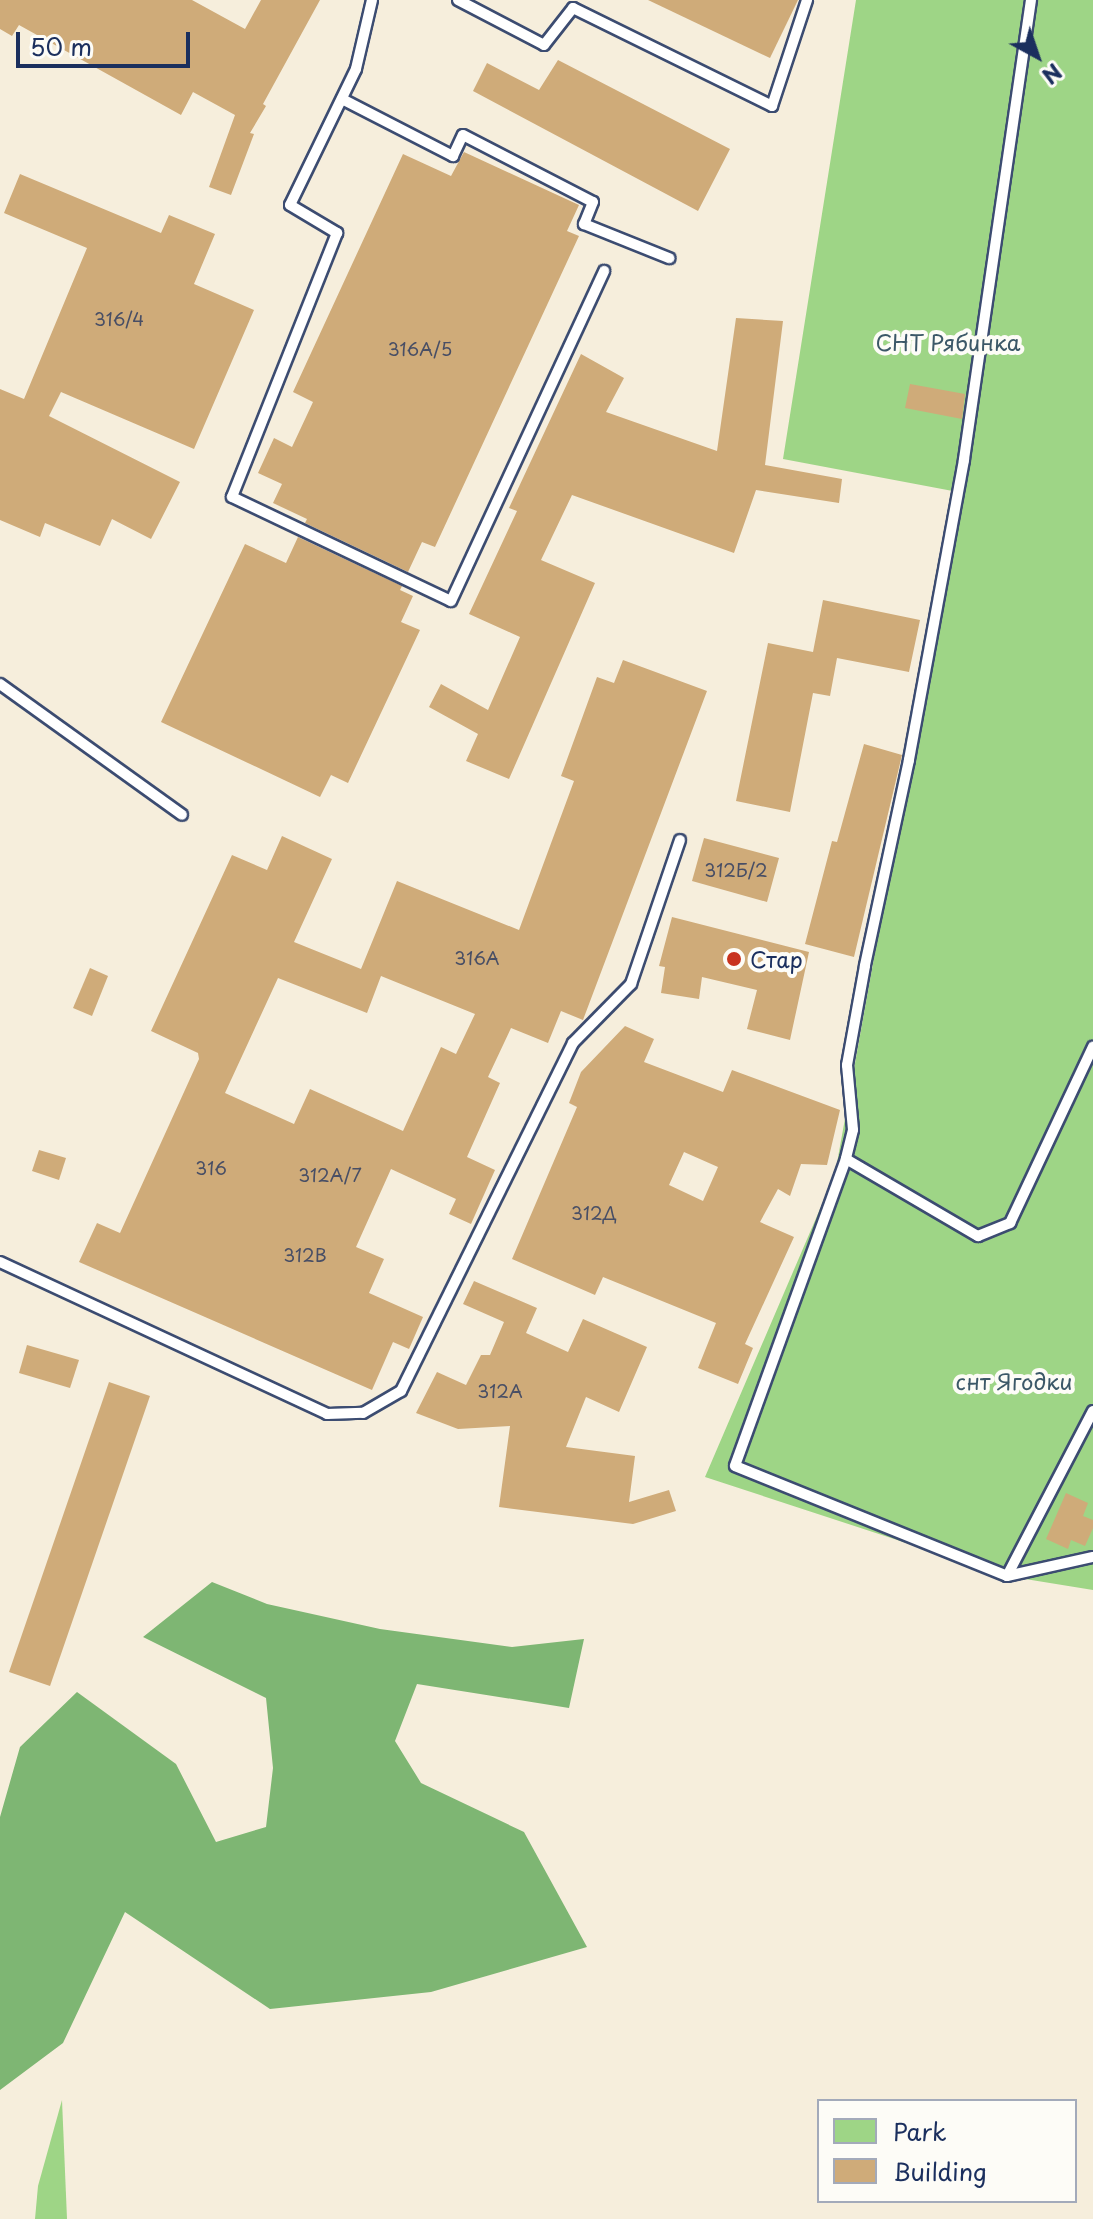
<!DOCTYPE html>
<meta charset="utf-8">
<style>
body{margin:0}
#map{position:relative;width:1093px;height:2219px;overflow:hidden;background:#f6eedc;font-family:"Playpen Sans",sans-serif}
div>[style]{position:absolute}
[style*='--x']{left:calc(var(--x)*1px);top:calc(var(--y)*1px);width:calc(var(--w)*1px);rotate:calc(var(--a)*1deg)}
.green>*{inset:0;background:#9ed586}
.forest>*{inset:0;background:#7eb673}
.building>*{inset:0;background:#cfab79}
.roads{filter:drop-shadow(2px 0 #3c4c71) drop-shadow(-2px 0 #3c4c71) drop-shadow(0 2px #3c4c71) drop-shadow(0 -2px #3c4c71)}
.lane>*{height:10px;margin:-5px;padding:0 5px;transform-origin:5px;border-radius:5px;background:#fff}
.dots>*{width:22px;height:22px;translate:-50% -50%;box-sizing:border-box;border:4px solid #fdfcf7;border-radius:50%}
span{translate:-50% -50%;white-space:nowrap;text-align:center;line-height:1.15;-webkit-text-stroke:8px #fdfcf7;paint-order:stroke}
.number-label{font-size:18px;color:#484e65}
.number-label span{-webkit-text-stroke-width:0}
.park-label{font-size:22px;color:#3c5868}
.poi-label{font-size:22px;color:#1b2f5e}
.left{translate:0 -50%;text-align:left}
.legend{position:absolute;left:817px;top:2099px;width:260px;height:104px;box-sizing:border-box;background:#fdfcf7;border:2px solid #a3aaba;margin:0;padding:10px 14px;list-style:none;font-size:24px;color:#1b2f5e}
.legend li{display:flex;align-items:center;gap:16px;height:40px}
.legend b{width:40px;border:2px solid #a3aaba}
.north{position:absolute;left:997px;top:16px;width:80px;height:80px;-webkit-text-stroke:6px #fdfcf7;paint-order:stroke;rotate:140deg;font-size:22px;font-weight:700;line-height:32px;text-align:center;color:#1b2f5e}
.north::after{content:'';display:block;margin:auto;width:28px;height:36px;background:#1b2f5e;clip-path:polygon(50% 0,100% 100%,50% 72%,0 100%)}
.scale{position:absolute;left:16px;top:32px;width:174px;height:36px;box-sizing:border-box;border:4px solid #1b2f5e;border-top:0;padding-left:10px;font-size:24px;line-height:28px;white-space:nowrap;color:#1b2f5e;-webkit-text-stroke:6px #fdfcf7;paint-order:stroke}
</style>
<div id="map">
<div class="green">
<i style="clip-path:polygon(856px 0,1093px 0,1093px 1590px,1007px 1576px,705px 1477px,835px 1174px,958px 492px,783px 459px)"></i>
<i style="clip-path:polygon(62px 2100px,67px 2219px,35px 2219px,38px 2186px)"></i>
</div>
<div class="forest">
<i style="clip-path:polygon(212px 1582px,267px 1604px,380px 1629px,512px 1647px,584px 1639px,569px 1708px,417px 1684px,395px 1741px,421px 1783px,524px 1832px,587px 1947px,431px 1992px,270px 2009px,125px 1912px,63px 2043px,0 2090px,0 1817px,20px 1747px,77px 1692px,176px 1764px,216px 1842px,266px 1827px,273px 1768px,266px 1698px,143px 1637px)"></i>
</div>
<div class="building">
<i style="clip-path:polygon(0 0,192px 0,245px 29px,261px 0,320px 0,263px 104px,266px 106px,250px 133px,254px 134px,231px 195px,209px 187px,235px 115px,193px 92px,181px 115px,19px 25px,12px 36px,0 29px)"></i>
<i style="clip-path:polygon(648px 0,798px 0,770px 58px)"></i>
<i style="clip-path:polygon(558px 60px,730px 149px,698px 211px,473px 91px,487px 63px,539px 90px)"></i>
<i style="clip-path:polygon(464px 152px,579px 205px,567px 231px,579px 236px,435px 547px,422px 542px,408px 572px,305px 523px,307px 519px,273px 503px,282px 484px,258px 473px,274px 438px,292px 447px,313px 402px,293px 392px,403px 154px,451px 176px)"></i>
<i style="clip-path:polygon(20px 174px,161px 233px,169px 215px,215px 234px,194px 284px,254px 310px,194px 449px,61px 392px,49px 416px,180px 482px,151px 539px,112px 519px,100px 546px,45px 523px,40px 537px,0 520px,0 389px,24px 399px,87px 248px,4px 213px)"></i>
<i style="clip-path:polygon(736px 318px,783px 321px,765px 465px,842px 479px,839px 503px,756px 490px,734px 553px,572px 495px,541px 560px,595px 583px,509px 779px,466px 761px,478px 734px,429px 707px,441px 684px,488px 710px,520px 637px,469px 614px,517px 511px,509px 508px,581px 354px,624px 378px,606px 412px,717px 451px)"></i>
<i style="clip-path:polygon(910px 384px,965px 394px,962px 419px,905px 408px)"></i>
<i style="clip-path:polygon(298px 537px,402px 586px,400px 590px,413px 596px,401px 622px,420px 630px,348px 783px,331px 775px,320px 797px,161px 722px,245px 544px,286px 563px)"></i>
<i style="clip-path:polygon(823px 600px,920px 620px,909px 672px,837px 658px,830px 696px,813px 693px,790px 812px,736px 801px,768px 643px,813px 652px)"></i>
<i style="clip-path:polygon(evenodd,623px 660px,707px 691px,583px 1020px,561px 1011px,548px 1043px,511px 1028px,488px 1077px,500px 1083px,467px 1157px,495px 1170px,471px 1224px,449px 1214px,456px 1199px,391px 1169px,356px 1247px,384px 1259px,369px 1293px,423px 1317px,409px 1349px,393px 1342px,372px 1390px,79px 1262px,97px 1223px,120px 1233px,199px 1059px,198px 1053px,151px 1031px,232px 855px,267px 870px,282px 836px,332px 859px,294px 942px,361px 969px,397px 881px,519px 930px,574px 781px,561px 776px,597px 677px,614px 683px,623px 660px,381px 976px,475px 1014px,456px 1054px,441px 1047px,403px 1131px,310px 1089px,294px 1124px,225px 1093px,278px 978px,367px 1013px,381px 976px)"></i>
<i style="clip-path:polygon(864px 744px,902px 755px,854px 957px,805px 944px,832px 841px,837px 842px)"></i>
<i style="clip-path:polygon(704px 838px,779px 858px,767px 902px,692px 881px)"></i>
<i style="clip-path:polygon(672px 917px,809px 952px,790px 1040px,747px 1029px,757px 990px,702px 977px,699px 999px,661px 993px,665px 967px,659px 966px)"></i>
<i style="clip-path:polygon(90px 968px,108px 976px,92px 1016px,73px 1008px)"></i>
<i style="clip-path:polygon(evenodd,625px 1026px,654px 1039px,644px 1062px,723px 1092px,732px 1070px,840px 1110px,827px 1165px,801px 1164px,790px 1196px,778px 1189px,760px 1222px,794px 1237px,745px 1344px,753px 1348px,738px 1384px,698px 1368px,716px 1323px,603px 1277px,595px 1295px,512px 1259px,577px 1107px,569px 1103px,581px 1072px,625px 1026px,684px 1152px,718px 1167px,703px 1201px,669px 1185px,684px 1152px)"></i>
<i style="clip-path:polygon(39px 1150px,66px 1158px,59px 1180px,32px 1171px)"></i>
<i style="clip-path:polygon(474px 1281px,537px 1308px,526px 1333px,568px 1352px,583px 1319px,647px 1347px,619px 1412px,586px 1397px,566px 1447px,635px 1456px,629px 1502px,669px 1490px,676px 1511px,633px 1524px,499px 1507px,510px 1426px,458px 1429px,416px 1413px,437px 1372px,466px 1385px,481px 1355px,490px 1355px,504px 1322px,463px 1304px)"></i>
<i style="clip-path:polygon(27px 1345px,79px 1360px,70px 1388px,19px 1373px)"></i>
<i style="clip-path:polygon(109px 1382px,150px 1396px,50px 1686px,9px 1672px)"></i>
<i style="clip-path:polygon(1066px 1493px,1088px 1503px,1083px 1516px,1093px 1520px,1093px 1528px,1085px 1546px,1071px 1540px,1068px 1549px,1046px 1539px)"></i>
</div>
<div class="roads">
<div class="lane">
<i style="--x:372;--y:0;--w:71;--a:103.1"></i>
<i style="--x:356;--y:69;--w:151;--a:115.9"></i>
<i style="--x:290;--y:205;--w:55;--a:30.8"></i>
<i style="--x:337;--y:233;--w:284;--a:111.7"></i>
<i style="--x:232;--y:497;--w:242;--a:25.4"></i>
<i style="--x:451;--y:601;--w:364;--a:-65.1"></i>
<i style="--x:458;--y:0;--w:97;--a:27.6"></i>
<i style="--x:544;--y:45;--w:47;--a:-51.9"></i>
<i style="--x:573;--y:8;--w:222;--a:26.2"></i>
<i style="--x:772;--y:106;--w:112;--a:-71.7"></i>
<i style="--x:1031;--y:0;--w:465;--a:98.3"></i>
<i style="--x:964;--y:460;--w:305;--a:100.4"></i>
<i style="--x:909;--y:760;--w:211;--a:102.1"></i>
<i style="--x:865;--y:966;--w:101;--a:100.3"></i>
<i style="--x:847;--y:1065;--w:65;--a:84.7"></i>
<i style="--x:853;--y:1130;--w:30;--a:104"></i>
<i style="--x:846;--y:1159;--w:326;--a:109.9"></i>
<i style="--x:735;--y:1466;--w:293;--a:22"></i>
<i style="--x:1007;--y:1576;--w:88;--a:-12.5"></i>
<i style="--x:342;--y:99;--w:125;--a:27.2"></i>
<i style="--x:453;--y:156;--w:23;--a:-65"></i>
<i style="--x:463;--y:135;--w:146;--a:27.3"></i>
<i style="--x:593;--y:202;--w:24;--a:112"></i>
<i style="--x:584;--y:224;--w:92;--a:21.8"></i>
<i style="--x:0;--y:684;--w:224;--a:35.7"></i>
<i style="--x:846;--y:1159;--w:153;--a:30.3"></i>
<i style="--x:978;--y:1236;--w:35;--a:-22"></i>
<i style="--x:1010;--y:1223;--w:195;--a:-64.8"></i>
<i style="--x:0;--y:1262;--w:361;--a:24.9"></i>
<i style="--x:327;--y:1414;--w:36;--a:-2"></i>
<i style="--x:363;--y:1413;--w:44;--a:-30.1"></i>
<i style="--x:401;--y:1391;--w:388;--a:-63.7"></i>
<i style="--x:573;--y:1043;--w:83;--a:-45.5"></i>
<i style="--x:631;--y:984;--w:152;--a:-71.2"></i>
<i style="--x:1007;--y:1576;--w:186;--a:-62.5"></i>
</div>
</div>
<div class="dots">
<i style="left:734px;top:959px;background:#c8321e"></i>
</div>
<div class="number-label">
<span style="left:119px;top:319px">316/4</span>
<span style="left:420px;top:349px">316А/5</span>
<span style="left:736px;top:870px">312Б/2</span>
<span style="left:477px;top:958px">316А</span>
<span style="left:211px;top:1168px">316</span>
<span style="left:330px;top:1175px">312А/7</span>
<span style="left:594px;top:1213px">312Д</span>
<span style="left:305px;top:1255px">312В</span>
<span style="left:500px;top:1391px">312А</span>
</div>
<div class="park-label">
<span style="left:948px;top:342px">СНТ Рябинка</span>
<span style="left:1014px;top:1381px">снт Ягодки</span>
</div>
<div class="poi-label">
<span class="left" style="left:750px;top:959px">Стар</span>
</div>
<ul class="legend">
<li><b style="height:22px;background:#9ed586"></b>Park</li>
<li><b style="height:22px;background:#cfab79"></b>Building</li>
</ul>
<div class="north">N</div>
<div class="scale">50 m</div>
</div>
